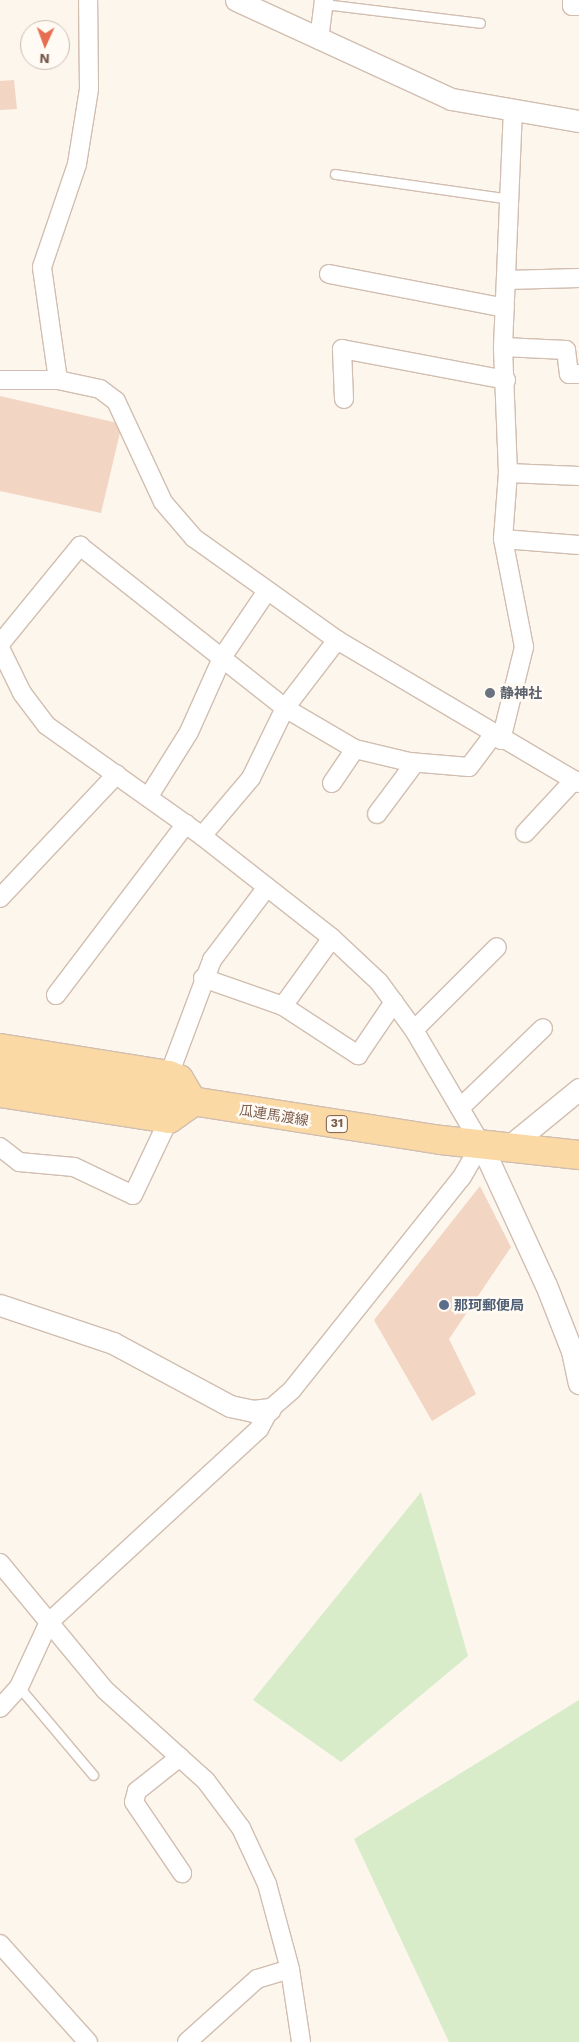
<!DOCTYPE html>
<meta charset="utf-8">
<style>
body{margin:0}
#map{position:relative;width:579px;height:2042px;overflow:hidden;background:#fdf6ec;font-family:"Work Sans","Noto Sans JP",sans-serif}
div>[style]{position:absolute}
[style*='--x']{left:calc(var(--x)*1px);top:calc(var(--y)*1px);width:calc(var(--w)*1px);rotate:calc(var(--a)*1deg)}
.green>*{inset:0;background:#d8ecc9}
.building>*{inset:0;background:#f3d5c3}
.roads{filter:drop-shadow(1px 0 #d1beb0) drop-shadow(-1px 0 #d1beb0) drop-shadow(0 1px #d1beb0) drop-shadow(0 -1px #d1beb0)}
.service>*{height:9px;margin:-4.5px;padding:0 4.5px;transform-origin:4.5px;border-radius:4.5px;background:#fff}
.minor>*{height:18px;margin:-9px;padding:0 9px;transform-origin:9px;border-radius:9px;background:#fff}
.tertiary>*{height:21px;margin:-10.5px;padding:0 10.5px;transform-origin:10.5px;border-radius:10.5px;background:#fff}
.primary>*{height:28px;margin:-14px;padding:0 14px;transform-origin:14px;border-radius:14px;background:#fbd9a5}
.dots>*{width:14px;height:14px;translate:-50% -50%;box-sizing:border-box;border:2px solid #fffaf3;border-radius:50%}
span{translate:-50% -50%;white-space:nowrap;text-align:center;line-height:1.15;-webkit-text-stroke:5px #fffaf3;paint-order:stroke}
.shield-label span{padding:1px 4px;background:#fffaf3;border:1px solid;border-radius:4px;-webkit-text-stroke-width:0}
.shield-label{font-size:12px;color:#7a5c4d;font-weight:700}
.worship-label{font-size:14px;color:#5b616d;font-weight:700}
.left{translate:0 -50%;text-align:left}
.street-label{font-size:14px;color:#7a5c4d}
.service-label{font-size:14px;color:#4e5e75;font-weight:700}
.north{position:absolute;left:20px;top:20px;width:50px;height:50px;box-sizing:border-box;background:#fffaf3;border:1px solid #cabbb1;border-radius:50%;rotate:182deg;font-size:14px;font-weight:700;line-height:20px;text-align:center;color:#7a5c4d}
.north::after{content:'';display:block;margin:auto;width:18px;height:22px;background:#e76f51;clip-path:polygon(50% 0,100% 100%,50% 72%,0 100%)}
</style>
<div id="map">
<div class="green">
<i style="clip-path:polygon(421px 1492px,468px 1656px,341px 1762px,253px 1700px)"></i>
<i style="clip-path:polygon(579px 1700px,579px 2042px,449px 2042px,354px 1839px)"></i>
</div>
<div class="building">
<i style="clip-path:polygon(14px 80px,17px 109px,0 110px,0 81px)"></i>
<i style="clip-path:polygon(0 396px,122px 424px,101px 513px,0 491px)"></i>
<i style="clip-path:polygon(480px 1186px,511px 1247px,449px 1339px,476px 1394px,432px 1421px,374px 1320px)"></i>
</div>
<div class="roads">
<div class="service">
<i style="--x:324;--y:4;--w:157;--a:6.9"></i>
<i style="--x:335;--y:174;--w:178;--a:8.1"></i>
<i style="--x:19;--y:1687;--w:115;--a:49.9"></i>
</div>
<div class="minor">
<i style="--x:572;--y:0;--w:6;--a:90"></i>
<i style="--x:572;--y:6;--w:7;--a:0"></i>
<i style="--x:319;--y:40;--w:40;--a:-82.9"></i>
<i style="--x:329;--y:274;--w:179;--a:10.9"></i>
<i style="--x:507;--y:280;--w:72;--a:-1.6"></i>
<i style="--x:503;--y:347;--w:63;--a:2.7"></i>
<i style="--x:566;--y:350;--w:24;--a:83"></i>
<i style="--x:569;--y:374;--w:10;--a:0"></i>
<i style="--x:0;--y:380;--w:58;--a:0"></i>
<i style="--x:58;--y:380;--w:43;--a:12.1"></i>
<i style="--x:100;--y:389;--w:20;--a:37"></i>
<i style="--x:116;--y:401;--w:111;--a:65"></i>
<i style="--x:163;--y:502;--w:48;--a:49.3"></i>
<i style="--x:194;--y:538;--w:176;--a:35.5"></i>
<i style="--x:337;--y:640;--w:281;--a:30.6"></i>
<i style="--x:58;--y:380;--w:114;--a:-98.1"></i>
<i style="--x:42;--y:267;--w:109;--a:-71.2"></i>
<i style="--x:77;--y:164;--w:76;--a:-80.9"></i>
<i style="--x:89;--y:89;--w:89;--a:-90.6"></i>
<i style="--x:344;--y:399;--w:50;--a:-92.3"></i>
<i style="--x:342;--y:349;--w:167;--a:10.7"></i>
<i style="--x:508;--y:473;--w:71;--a:2.4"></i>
<i style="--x:503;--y:539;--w:76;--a:4.5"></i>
<i style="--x:337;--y:640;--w:86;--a:127.4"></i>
<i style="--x:285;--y:708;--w:81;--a:30.4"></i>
<i style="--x:355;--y:749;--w:56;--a:13.5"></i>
<i style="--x:409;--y:762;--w:60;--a:4.8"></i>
<i style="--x:469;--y:767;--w:40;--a:-53"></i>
<i style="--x:0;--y:644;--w:127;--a:-50.8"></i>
<i style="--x:80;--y:546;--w:261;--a:38.3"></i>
<i style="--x:285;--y:708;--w:78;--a:115.9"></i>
<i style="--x:251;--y:778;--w:76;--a:130.2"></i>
<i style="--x:0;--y:648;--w:50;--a:63.9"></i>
<i style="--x:22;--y:693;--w:40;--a:53"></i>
<i style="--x:46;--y:725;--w:191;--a:35.4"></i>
<i style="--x:202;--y:836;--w:165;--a:38.1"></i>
<i style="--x:332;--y:938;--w:64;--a:43.1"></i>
<i style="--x:379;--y:982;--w:59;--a:53.9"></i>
<i style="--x:414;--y:1030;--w:132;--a:59.6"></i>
<i style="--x:481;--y:1144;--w:39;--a:120"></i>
<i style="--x:461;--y:1178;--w:271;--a:128.6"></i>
<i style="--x:292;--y:1390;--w:29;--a:139"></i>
<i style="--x:270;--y:1409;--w:23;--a:119"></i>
<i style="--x:259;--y:1429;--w:285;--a:137.4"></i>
<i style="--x:49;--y:1622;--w:72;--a:114.8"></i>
<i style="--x:19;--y:1687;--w:28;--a:132"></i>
<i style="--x:501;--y:740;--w:96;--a:-76.1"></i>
<i style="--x:524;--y:647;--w:110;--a:-101"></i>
<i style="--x:503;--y:539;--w:66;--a:-85.7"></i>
<i style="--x:508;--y:473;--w:126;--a:-92.3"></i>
<i style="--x:503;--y:347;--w:235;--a:-87.6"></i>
<i style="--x:332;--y:783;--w:41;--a:-55.9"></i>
<i style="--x:149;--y:796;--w:75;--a:-58"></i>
<i style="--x:189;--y:732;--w:83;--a:-65.9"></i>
<i style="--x:223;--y:656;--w:78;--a:-55.9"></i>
<i style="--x:377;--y:814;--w:64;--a:-53.3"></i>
<i style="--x:525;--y:833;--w:72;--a:-47.2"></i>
<i style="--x:0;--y:898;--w:170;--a:-46.7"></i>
<i style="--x:332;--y:938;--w:84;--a:125.8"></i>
<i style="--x:283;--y:1006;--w:90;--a:33.2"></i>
<i style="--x:358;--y:1055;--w:64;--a:-55.8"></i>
<i style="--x:203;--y:978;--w:85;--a:19.3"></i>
<i style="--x:56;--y:995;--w:215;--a:-52.8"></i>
<i style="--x:414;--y:1030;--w:117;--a:-45"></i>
<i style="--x:169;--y:1075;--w:123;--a:-69.5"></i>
<i style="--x:212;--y:960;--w:91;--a:-53"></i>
<i style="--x:460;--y:1108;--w:115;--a:-43.9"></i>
<i style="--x:0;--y:1147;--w:24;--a:38"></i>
<i style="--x:19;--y:1162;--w:55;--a:5.2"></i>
<i style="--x:74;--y:1167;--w:65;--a:25.4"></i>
<i style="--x:133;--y:1195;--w:84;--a:-64.7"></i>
<i style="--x:0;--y:1563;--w:165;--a:50.4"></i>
<i style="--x:105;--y:1690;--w:136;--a:42"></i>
<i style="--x:206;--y:1781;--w:59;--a:53.3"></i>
<i style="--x:241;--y:1828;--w:62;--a:65.1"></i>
<i style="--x:267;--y:1884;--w:88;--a:74.9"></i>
<i style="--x:290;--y:1969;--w:74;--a:81.4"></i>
<i style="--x:180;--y:1757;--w:55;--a:141.7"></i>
<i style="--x:137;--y:1791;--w:11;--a:105"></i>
<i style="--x:134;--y:1802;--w:86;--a:55.9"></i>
<i style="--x:0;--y:1944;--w:132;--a:48.1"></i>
<i style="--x:187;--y:2042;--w:94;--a:-42"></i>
<i style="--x:257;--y:1979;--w:34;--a:-17"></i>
</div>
<div class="tertiary">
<i style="--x:236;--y:0;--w:237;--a:24.7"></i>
<i style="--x:451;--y:99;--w:130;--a:9.8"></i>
<i style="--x:481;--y:1144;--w:155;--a:65.3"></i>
<i style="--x:546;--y:1285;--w:71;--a:68.5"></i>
<i style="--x:572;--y:1351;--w:33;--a:78"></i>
<i style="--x:507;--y:1148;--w:93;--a:-39.3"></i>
<i style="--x:0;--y:1305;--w:119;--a:18.6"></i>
<i style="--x:113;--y:1343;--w:133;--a:28.3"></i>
<i style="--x:230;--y:1406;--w:24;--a:12"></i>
<i style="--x:253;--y:1411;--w:17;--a:-7"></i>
</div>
<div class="primary">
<i style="--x:0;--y:1048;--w:171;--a:9.1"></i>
<i style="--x:169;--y:1075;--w:11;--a:22"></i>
<i style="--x:179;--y:1079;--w:27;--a:59"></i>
<i style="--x:0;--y:1071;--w:446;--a:8.9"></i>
<i style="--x:441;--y:1140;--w:139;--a:6.2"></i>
<i style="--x:0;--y:1093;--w:171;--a:8.7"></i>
<i style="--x:169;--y:1119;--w:29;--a:-35"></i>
</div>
</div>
<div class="dots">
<i style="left:490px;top:693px;background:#6b7280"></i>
<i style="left:444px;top:1305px;background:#5c6f8a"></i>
</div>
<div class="shield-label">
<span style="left:337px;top:1124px">31</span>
</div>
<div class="worship-label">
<span class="left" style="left:500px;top:693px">静神社</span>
</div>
<div class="street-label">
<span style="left:274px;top:1115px;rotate:9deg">瓜連馬渡線</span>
</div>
<div class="service-label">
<span class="left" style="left:454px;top:1305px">那珂郵便局</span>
</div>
<div class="north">N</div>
</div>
